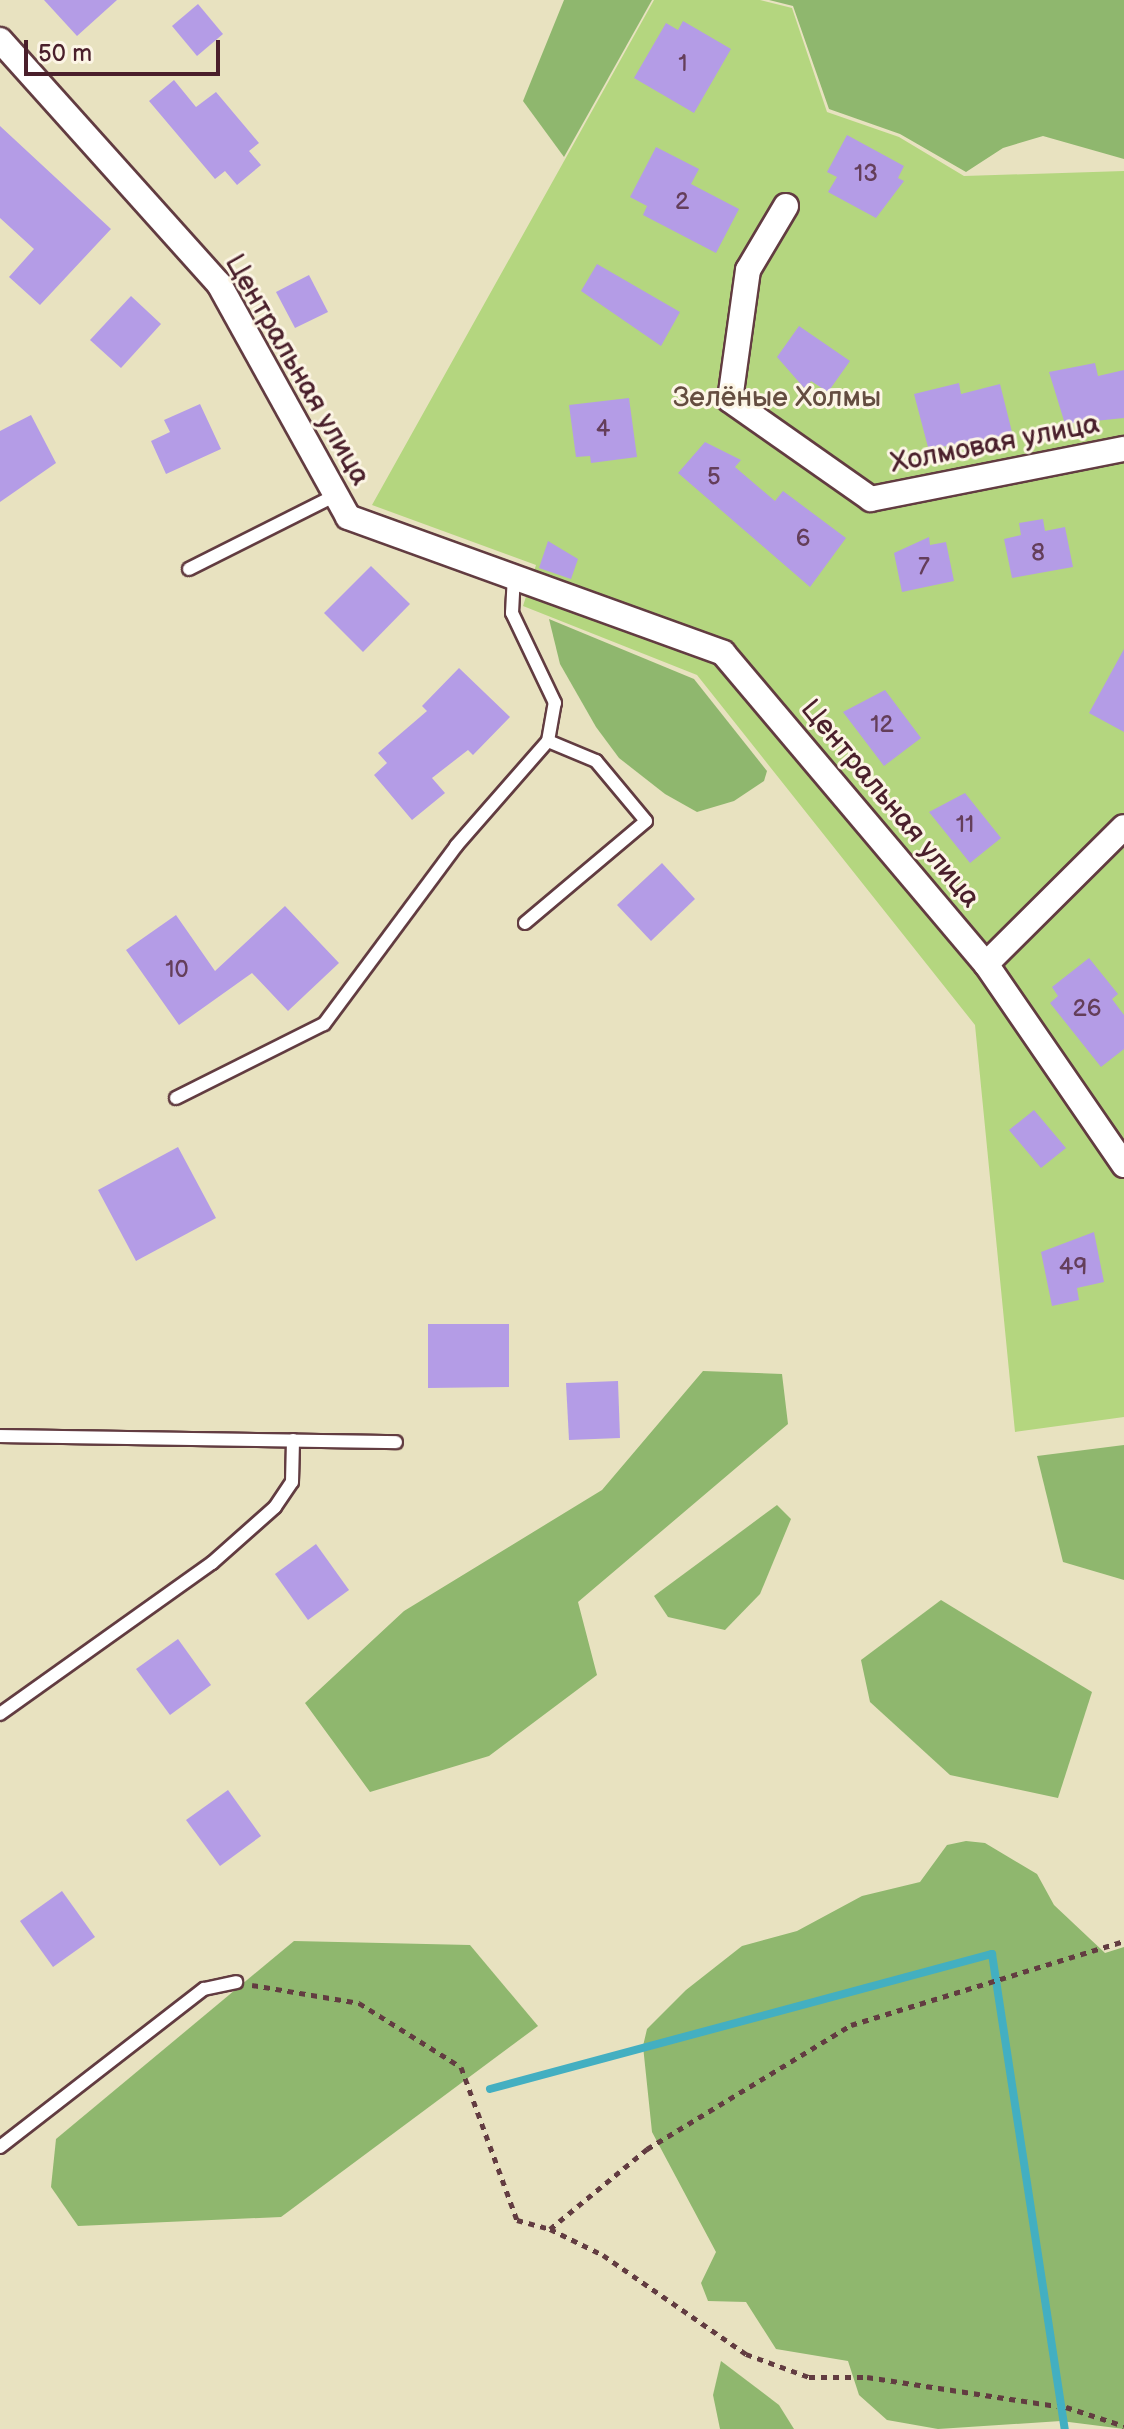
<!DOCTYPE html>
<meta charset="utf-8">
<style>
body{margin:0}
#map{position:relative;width:1124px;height:2429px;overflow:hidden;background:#e8e2c0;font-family:"Balsamiq Sans",sans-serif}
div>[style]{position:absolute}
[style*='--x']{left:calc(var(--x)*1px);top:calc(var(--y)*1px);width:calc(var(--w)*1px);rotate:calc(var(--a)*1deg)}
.green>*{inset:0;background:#b4d67f}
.forest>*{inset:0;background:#8fb76e}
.stream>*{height:8px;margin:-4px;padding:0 4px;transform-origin:4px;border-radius:4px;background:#43afc1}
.building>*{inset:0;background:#b49ce6}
.path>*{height:5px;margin-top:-2.5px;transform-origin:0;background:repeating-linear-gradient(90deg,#623c41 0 6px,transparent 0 12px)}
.roads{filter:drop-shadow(2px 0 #623c41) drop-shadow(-2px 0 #623c41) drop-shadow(0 2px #623c41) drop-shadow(0 -2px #623c41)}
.lane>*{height:12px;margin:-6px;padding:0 6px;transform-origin:6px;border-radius:6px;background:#fff}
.street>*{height:24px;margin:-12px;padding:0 12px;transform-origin:12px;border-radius:12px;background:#fff}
span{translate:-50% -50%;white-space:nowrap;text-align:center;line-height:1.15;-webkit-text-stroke:6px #fcf5e5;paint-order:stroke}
.number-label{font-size:24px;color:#643e5a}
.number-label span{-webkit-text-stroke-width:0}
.street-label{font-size:28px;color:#4a1f2b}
.park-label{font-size:28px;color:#644d40}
.scale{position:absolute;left:24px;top:40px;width:196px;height:36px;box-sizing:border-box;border:4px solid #4a1f2b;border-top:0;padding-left:10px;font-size:24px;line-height:28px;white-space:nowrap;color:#4a1f2b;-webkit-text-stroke:6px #fcf5e5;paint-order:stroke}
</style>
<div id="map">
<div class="green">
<i style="clip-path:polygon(654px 0,760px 0,792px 8px,827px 112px,899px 137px,964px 176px,1124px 171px,1124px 1417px,1015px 1432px,975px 1025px,697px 675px,523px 606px,536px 565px,372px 505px)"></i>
</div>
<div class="forest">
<i style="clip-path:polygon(564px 0,652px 0,564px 157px,523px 101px)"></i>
<i style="clip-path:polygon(769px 0,1124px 0,1124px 159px,1043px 136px,1003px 148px,966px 172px,900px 134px,829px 109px,793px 6px)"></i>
<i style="clip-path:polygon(549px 619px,694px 679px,767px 771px,764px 781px,734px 801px,697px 812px,665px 794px,619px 758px,596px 727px,560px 664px)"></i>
<i style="clip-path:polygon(703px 1371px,782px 1374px,788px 1424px,578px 1602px,597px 1675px,489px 1756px,370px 1792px,305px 1703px,404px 1611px,602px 1490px)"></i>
<i style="clip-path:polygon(1124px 1445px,1124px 1580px,1063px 1562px,1037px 1456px)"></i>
<i style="clip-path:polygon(777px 1505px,791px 1519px,760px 1594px,725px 1630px,668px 1617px,654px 1596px)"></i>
<i style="clip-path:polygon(941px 1600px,1092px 1692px,1058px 1798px,950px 1775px,870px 1702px,861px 1660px)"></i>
<i style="clip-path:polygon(966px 1841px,985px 1843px,1037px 1874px,1054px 1905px,1105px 1953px,1124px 1947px,1124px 2429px,1061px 2421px,938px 2429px,887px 2420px,859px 2395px,848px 2361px,776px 2349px,746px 2302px,708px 2301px,701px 2283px,716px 2252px,652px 2132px,643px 2046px,647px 2029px,686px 1990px,742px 1946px,797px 1931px,862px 1896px,920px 1882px,947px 1845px)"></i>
<i style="clip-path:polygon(294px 1941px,470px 1945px,538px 2026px,281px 2217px,78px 2226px,51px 2187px,56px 2139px)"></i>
<i style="clip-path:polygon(721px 2361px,779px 2405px,794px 2429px,720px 2429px,713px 2395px)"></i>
</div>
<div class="stream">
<i style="--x:490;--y:2089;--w:520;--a:-15.05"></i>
<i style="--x:992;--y:1954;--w:481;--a:81.3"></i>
</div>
<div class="building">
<i style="clip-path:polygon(44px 0,117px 0,77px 36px)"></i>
<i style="clip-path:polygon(198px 4px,223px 34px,197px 56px,172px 26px)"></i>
<i style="clip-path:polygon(683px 21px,731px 49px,694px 113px,634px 78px,666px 23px,678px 30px)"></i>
<i style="clip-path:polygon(174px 80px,196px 107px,216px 92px,259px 143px,249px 151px,261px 165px,237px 185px,225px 171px,215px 179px,149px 101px)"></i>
<i style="clip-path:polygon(0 126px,111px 229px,40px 305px,9px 277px,34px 249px,0 218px)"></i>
<i style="clip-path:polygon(847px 135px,904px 166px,898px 178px,904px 181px,876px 218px,828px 192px,837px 177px,827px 172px)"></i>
<i style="clip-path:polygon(656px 147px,699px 169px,691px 184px,739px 209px,716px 253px,643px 215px,647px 206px,630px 197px)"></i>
<i style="clip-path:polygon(597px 264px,680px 312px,661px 346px,581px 291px)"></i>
<i style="clip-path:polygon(309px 275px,328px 312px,295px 328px,276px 292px)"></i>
<i style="clip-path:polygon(131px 296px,161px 324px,121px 368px,90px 340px)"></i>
<i style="clip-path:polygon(799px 326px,850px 361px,828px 392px,811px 381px,805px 389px,777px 357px)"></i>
<i style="clip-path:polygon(1095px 363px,1098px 376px,1124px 370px,1124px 418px,1065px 424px,1049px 372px)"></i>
<i style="clip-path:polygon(959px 383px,961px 394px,1000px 384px,1013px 436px,947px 454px,946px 446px,929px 451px,914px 394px)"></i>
<i style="clip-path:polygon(629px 398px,637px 457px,591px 463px,590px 456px,576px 457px,569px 405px)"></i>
<i style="clip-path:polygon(200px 404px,221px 449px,166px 474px,151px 441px,170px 432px,164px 420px)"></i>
<i style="clip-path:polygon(31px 415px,56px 463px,0 502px,0 431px)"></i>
<i style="clip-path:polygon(705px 442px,741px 460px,735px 467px,775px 501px,783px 491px,846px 538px,810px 587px,678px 473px)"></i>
<i style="clip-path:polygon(1043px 519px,1045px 531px,1065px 527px,1073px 567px,1012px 578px,1004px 539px,1021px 535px,1019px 523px)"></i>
<i style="clip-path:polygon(929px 537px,930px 545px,946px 542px,954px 581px,902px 592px,894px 553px)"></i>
<i style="clip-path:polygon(548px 541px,578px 559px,571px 579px,539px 568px)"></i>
<i style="clip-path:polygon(371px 566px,410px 604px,363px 652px,324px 613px)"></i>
<i style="clip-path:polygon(1124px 649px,1124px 732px,1089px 713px)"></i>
<i style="clip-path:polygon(459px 668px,510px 717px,473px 755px,468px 750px,432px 778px,445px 793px,412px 820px,374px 775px,387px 763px,378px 753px,427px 711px,422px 706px)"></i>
<i style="clip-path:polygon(885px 690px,921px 738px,884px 766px,843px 712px)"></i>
<i style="clip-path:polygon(965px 793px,1001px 838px,970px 863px,929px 812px)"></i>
<i style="clip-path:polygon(662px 863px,695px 899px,651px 941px,617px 905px)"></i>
<i style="clip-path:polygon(285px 906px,339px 963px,288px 1011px,252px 973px,179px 1025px,126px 950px,176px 915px,215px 971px)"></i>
<i style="clip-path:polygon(1089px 958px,1118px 994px,1112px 999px,1124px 1015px,1124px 1049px,1101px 1067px,1050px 1003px,1058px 996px,1052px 987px)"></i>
<i style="clip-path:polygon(1034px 1110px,1066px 1148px,1041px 1168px,1009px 1130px)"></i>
<i style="clip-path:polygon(178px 1147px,216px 1218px,136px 1261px,98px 1190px)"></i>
<i style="clip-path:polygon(1094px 1232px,1104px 1282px,1077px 1288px,1079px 1300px,1052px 1306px,1041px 1252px)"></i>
<i style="clip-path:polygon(428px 1324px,509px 1324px,509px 1387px,428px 1388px)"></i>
<i style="clip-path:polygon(618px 1381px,620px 1438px,569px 1440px,566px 1383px)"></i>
<i style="clip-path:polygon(316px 1544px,349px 1590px,308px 1620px,275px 1574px)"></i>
<i style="clip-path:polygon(178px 1639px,211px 1685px,170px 1715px,136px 1669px)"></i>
<i style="clip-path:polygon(228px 1790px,261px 1836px,220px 1866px,186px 1820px)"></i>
<i style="clip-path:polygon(62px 1891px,95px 1937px,53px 1967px,20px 1921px)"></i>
</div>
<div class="path">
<i style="--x:252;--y:1985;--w:109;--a:9.5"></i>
<i style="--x:359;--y:2003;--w:120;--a:32.1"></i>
<i style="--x:461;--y:2067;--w:163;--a:69.9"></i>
<i style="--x:517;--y:2220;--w:34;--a:15"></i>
<i style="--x:550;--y:2229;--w:126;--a:-39.5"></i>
<i style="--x:647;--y:2149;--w:239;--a:-31.3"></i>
<i style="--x:851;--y:2025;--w:286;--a:-17.1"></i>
<i style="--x:550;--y:2229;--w:59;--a:26.1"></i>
<i style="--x:603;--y:2255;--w:174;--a:34.7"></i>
<i style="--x:746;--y:2354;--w:67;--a:20.1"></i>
<i style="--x:809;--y:2377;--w:58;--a:0"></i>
<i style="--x:867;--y:2377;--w:192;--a:8.7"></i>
<i style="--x:1066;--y:2407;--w:61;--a:18.1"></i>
</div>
<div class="roads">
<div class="lane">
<i style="--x:189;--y:569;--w:165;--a:-26.7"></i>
<i style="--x:525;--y:923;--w:158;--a:-40.1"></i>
<i style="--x:646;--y:821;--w:78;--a:-129.8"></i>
<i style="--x:596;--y:761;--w:52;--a:-157.4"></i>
<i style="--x:176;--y:1098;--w:165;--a:-26.6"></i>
<i style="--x:324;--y:1024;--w:222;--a:-53.4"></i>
<i style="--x:456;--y:846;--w:140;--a:-48.8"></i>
<i style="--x:548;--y:741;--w:39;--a:-80"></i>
<i style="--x:555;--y:703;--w:100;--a:-115.5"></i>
<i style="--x:512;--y:613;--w:36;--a:-87"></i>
<i style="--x:0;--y:1436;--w:396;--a:0.9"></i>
<i style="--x:0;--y:1714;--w:260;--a:-35.5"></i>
<i style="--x:212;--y:1563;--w:84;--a:-41.6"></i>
<i style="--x:275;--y:1507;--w:30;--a:-56"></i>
<i style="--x:292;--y:1482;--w:42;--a:-88.6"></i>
<i style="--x:0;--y:2147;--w:258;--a:-37.8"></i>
<i style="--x:204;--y:1989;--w:33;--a:-12"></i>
</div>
<div class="street">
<i style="--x:0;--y:40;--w:328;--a:48.1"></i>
<i style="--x:219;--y:284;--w:266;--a:61"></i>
<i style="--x:348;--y:517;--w:399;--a:19.9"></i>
<i style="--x:723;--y:653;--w:407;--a:49.8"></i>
<i style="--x:986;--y:964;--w:244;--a:55.5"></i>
<i style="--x:786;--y:206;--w:74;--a:120.7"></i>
<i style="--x:748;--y:270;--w:131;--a:97.9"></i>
<i style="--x:730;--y:400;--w:172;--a:35.1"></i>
<i style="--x:871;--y:499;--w:258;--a:-11.2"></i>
<i style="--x:986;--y:964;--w:194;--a:-44.8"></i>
</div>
</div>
<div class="number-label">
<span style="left:683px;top:64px">1</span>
<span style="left:866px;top:174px">13</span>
<span style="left:682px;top:202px">2</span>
<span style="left:603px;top:429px">4</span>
<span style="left:714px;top:477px">5</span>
<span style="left:803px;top:539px">6</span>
<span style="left:1038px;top:553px">8</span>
<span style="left:924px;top:567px">7</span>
<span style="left:882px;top:725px">12</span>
<span style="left:965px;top:825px">11</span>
<span style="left:177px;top:970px">10</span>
<span style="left:1087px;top:1009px">26</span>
<span style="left:1073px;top:1267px">49</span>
</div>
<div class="street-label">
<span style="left:297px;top:370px;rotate:60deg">Центральная улица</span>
<span style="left:995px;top:444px;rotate:-11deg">Холмовая улица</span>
<span style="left:890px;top:804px;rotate:50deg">Центральная улица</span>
</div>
<div class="park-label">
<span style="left:777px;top:398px">Зелёные Холмы</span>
</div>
<div class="scale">50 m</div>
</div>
